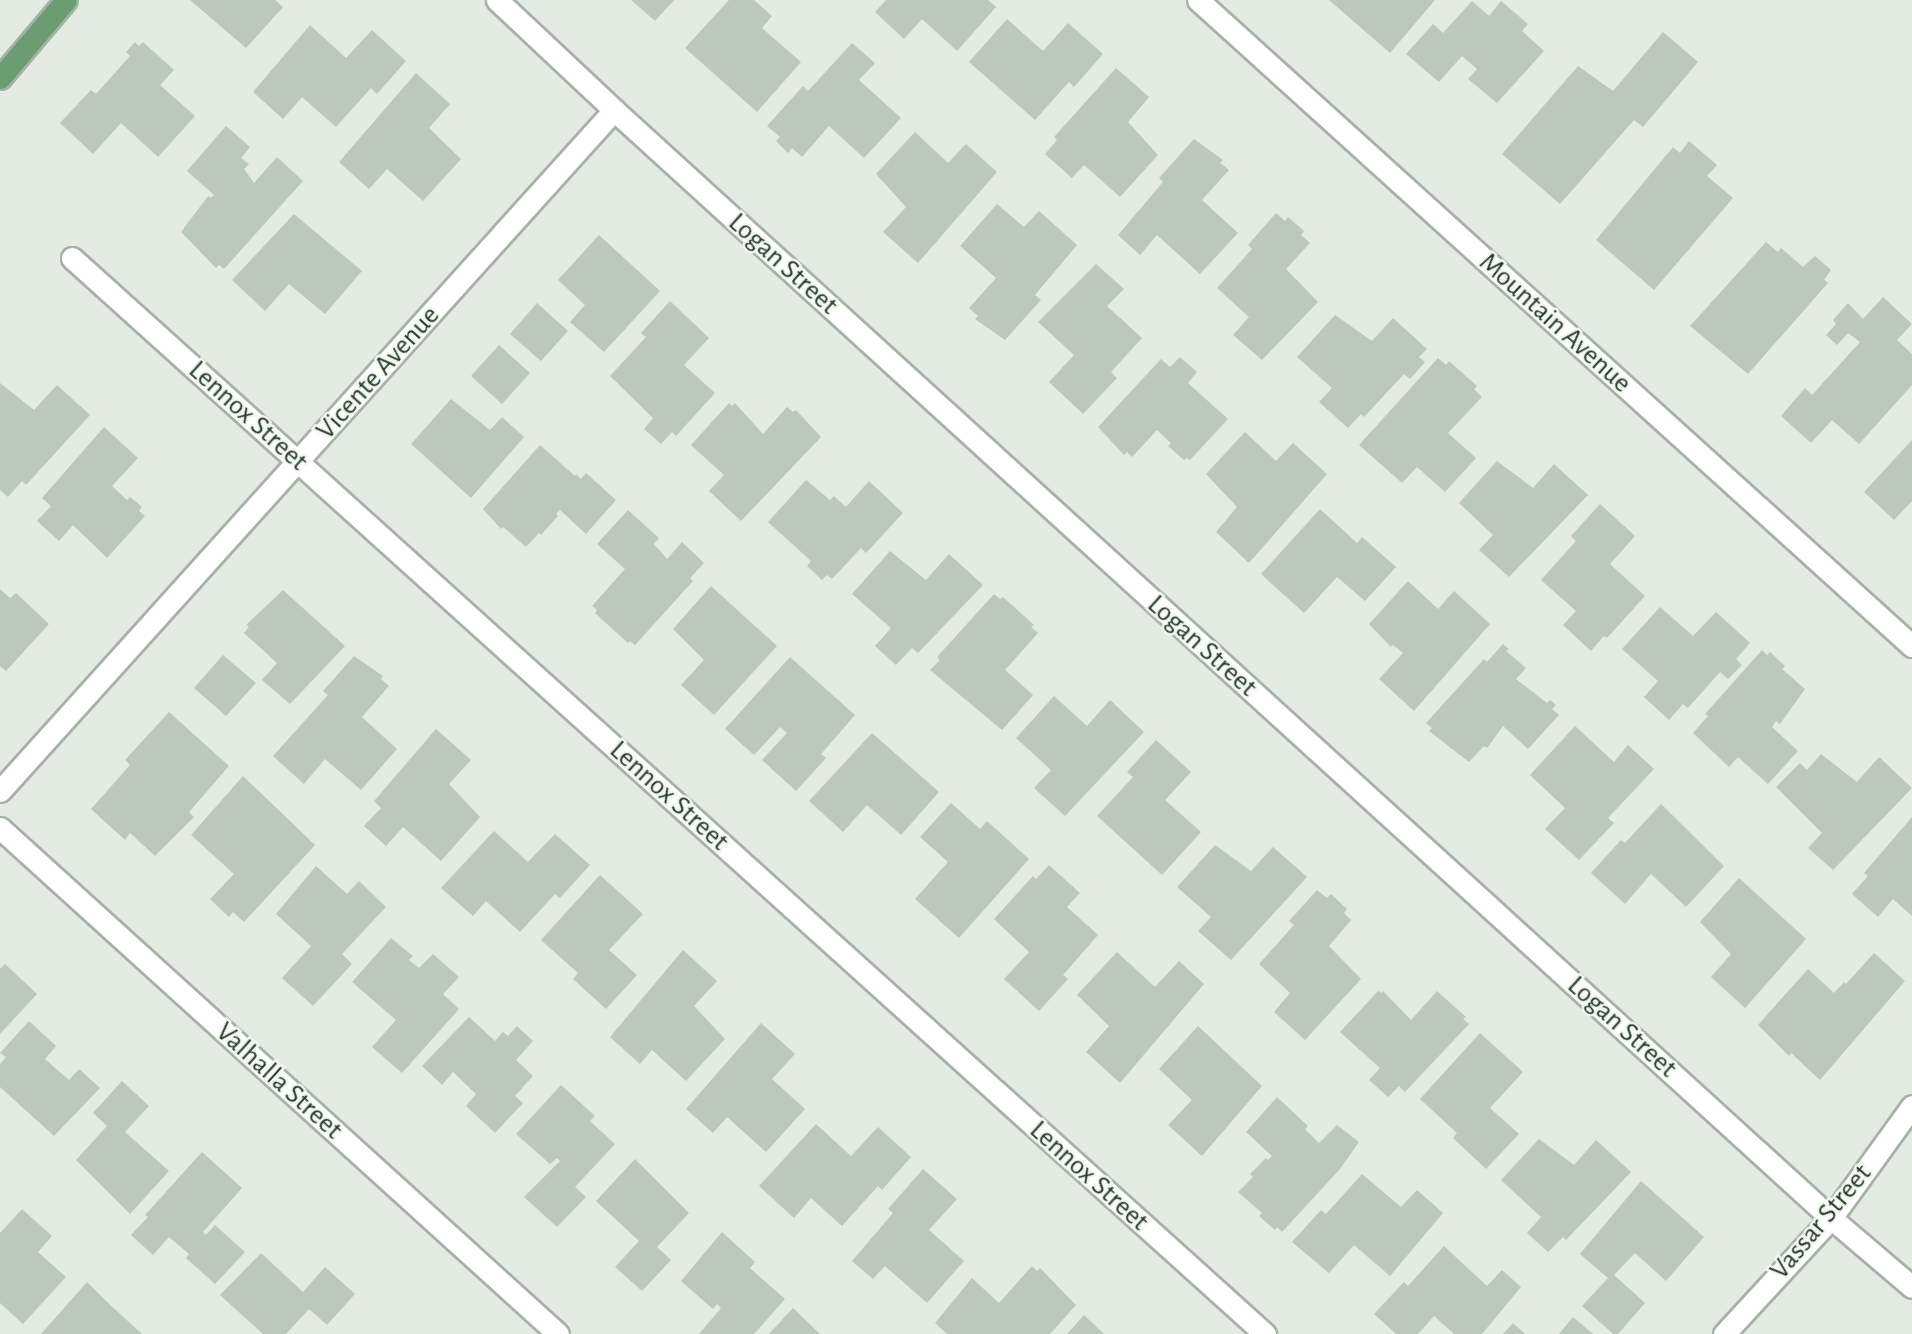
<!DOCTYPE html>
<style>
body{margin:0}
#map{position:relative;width:1912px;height:1334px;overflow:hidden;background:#e3ebe2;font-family:"Alegreya Sans",sans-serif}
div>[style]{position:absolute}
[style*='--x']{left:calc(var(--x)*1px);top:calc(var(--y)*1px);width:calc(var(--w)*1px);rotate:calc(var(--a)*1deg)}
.building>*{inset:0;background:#bcc8bc}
.roads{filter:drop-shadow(2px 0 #a6b2a6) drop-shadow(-2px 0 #a6b2a6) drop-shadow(0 2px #a6b2a6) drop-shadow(0 -2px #a6b2a6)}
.minor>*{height:21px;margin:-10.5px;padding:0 10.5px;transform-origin:10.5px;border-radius:10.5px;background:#fff}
.tertiary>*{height:21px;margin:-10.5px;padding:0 10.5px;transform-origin:10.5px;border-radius:10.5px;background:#fff}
.primary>*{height:21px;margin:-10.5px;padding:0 10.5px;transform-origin:10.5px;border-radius:10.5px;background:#6b9c72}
span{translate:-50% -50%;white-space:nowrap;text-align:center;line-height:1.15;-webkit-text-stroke:5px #f3f8f2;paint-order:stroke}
.street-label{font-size:28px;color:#243a27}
</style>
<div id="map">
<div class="building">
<i style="clip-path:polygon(190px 0,275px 0,283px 7px,246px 48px)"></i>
<i style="clip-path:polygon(631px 0,674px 0,655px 21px)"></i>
<i style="clip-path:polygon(729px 0,754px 0,772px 16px,762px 28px,801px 62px,757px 112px,685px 48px)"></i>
<i style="clip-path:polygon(886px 0,988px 0,996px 7px,957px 51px,922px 19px,904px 39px,875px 12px)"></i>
<i style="clip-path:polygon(1329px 0,1435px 0,1390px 53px)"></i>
<i style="clip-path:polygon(1472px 1px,1489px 16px,1501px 1px,1528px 24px,1522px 31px,1544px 51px,1497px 103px,1468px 79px,1477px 69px,1462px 56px,1439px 82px,1406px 54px,1433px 24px,1443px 33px)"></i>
<i style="clip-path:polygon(1007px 19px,1043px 51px,1068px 23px,1103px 54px,1074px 87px,1069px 82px,1035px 120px,969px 62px)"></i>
<i style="clip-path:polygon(310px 25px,346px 58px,372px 30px,406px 61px,377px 94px,371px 88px,336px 127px,302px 97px,283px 119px,253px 92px)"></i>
<i style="clip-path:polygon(1663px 32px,1698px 62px,1643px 127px,1634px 120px,1560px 204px,1502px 154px,1578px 66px,1613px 91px)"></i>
<i style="clip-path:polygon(135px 42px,139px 46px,143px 42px,174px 70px,160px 85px,195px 116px,158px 157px,121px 123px,93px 154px,60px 123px,91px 90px,96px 94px,130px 56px,126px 52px)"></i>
<i style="clip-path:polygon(852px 43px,875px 63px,859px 80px,901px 118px,864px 158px,829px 126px,802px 157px,792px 148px,788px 153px,776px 141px,780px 137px,767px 126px,803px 86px,808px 91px)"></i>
<i style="clip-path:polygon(1116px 68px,1149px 97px,1128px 122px,1158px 155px,1120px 197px,1084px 165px,1072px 178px,1045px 154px,1057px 140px,1054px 137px)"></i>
<i style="clip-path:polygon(416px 73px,450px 104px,429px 128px,461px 159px,423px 201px,387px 169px,369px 189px,339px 162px)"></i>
<i style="clip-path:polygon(226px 126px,250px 147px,241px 158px,249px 164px,244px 169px,254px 183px,277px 157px,303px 181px,224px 269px,219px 265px,216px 268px,181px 232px,208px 196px,211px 198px,214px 195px,187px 171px)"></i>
<i style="clip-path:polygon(915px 132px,948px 163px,966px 144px,997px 172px,918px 263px,883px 232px,906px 207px,876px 174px)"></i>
<i style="clip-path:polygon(1194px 139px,1223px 160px,1220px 163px,1229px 170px,1202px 200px,1238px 233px,1200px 274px,1157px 235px,1140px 255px,1118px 235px,1163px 182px,1159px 178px)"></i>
<i style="clip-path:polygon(1689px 141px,1717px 165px,1707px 176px,1733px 198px,1654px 290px,1596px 240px,1673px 147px,1680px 153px)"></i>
<i style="clip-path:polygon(997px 204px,1024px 227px,1039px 211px,1077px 245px,1035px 295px,1041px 300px,1005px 340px,975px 319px,978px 316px,969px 308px,996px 278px,960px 246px)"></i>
<i style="clip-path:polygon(1276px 213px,1285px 221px,1288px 217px,1304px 231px,1301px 235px,1310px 243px,1286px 269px,1318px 302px,1262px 360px,1233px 335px,1249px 317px,1217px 288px,1252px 249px,1248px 245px)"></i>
<i style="clip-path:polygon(294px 214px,362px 271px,325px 314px,289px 284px,265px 311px,232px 280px)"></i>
<i style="clip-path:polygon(599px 235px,660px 291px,604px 352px,570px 322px,585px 305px,558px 280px)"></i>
<i style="clip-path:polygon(1766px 242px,1778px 252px,1781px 248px,1803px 267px,1815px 256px,1831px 270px,1824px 280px,1828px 283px,1748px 374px,1690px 326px)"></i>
<i style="clip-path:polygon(1096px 264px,1124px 289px,1107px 306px,1142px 338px,1111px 372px,1117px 378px,1083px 414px,1049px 382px,1074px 355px,1038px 322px)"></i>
<i style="clip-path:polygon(1883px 297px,1912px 324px,1897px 340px,1912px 354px,1912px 385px,1859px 444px,1832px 420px,1811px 443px,1781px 416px,1805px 388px,1812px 395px,1860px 342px,1848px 333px,1837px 345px,1826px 335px,1836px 324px,1833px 320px,1848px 303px,1863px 319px)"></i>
<i style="clip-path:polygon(670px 301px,709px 338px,684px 365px,715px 393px,676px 436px,672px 432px,661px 444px,644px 429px,653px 418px,610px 376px,646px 337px,641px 333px)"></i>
<i style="clip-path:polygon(537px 303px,568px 331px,541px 361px,510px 334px)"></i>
<i style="clip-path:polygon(1335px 315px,1372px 341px,1393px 318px,1427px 349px,1419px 357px,1425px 362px,1410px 379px,1404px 374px,1364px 417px,1361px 414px,1348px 428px,1319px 402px,1332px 388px,1297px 357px)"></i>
<i style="clip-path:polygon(499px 345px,530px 373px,502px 404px,471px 376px)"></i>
<i style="clip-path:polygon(1180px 357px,1197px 372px,1188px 383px,1228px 419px,1190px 460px,1187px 458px,1184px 460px,1168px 446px,1171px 443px,1157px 430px,1132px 457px,1127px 452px,1124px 455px,1098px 427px,1161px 359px,1170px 367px)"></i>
<i style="clip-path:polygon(1438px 358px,1446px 365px,1449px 361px,1477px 386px,1474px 389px,1482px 397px,1448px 433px,1476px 458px,1445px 492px,1417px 467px,1402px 483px,1359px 445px)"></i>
<i style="clip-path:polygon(0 383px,34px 410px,57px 385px,90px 415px,26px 485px,22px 481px,8px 497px,0 490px)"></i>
<i style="clip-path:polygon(451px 399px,490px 430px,502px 417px,524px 437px,471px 498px,411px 444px)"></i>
<i style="clip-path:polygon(729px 403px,732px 406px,735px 403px,763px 434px,787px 407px,793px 412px,796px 410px,821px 437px,741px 521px,709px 491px,724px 475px,691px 445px)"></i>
<i style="clip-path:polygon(104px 427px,138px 458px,112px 486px,127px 500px,130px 497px,142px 507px,139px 511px,145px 516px,107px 558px,73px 525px,59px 541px,37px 521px,51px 506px,42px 498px)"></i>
<i style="clip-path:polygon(1245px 432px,1276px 461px,1293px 443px,1327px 474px,1249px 563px,1216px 532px,1237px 507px,1206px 474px)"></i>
<i style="clip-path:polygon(1912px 440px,1912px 501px,1894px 520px,1864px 492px)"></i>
<i style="clip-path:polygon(540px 445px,575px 476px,576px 474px,581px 479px,586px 473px,616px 500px,586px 534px,560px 510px,556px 514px,558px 516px,541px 535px,539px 533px,526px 547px,503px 527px,501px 529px,483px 509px)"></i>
<i style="clip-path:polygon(1497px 461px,1533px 488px,1554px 464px,1588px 495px,1509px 577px,1479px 550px,1493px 535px,1459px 503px)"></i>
<i style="clip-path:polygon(806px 480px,830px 500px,834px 496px,846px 507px,869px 481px,903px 513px,866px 553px,861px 548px,832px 579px,827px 575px,822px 580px,807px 566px,811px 561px,768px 522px)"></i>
<i style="clip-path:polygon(1600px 504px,1635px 536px,1610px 564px,1645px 596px,1607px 638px,1604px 636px,1591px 651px,1563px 625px,1576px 611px,1541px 580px,1576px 541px,1571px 536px)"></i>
<i style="clip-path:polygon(1320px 509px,1357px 543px,1362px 537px,1396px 567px,1365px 601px,1337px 577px,1304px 613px,1261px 574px)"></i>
<i style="clip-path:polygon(628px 510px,659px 538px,654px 544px,667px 559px,682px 542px,704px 563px,690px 578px,693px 581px,635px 645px,630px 641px,628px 643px,595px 613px,597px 610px,592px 606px,625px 569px,597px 544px)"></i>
<i style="clip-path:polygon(890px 551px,926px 580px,949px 554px,983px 585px,918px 653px,912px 648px,896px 665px,875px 646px,891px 628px,852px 594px)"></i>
<i style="clip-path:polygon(1408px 581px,1438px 609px,1454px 591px,1490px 624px,1414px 711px,1379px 679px,1403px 653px,1393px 645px,1391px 647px,1369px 624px)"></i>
<i style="clip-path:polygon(711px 586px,777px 646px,714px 715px,681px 685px,704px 660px,673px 629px)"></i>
<i style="clip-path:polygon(0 589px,10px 598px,16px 593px,49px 624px,6px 671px,0 666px)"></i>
<i style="clip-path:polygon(283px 590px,345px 646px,290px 704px,262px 680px,277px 663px,244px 633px,249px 627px,246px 625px)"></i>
<i style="clip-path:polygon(994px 594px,1000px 599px,1003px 597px,1034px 625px,1031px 627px,1038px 633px,1005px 670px,1033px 695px,1002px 730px,930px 670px,940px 660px,937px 657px)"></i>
<i style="clip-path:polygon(1660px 607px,1693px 636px,1716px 612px,1750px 643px,1736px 659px,1742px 665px,1728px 679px,1720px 672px,1688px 708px,1683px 704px,1669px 720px,1644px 697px,1658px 681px,1622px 649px)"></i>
<i style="clip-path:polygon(1503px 644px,1509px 649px,1506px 651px,1526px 668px,1516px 679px,1547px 703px,1550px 700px,1556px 705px,1552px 709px,1559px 715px,1528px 749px,1503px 726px,1487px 748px,1484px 746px,1469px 762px,1429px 731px,1432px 728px,1426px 723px,1484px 659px,1487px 662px)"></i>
<i style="clip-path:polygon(1762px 650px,1767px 655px,1770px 652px,1785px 666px,1782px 669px,1805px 689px,1780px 724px,1776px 721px,1772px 727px,1798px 751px,1768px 784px,1738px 757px,1729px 767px,1693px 733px,1708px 716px,1705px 714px)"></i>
<i style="clip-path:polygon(223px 655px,256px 683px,226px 716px,194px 688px)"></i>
<i style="clip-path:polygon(354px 656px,383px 676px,381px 679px,389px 686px,362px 717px,397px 749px,361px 790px,325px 759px,304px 784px,273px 756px,328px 695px,323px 691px)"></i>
<i style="clip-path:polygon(790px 657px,855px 715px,821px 754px,826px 758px,796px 791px,762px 760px,787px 733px,780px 727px,754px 755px,725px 729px)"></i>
<i style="clip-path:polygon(1054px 696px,1087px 726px,1110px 700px,1144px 732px,1065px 816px,1034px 788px,1051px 770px,1016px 738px)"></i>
<i style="clip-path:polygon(169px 712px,229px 766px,189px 812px,194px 817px,155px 856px,130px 833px,125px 840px,91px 809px,130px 765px,125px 760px)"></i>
<i style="clip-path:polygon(1575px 726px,1614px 762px,1628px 745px,1654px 769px,1608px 818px,1614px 823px,1579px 860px,1545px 829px,1565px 808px,1530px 775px)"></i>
<i style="clip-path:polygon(436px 729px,471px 760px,449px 784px,480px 817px,441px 861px,403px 827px,386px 846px,364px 826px,381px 808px,374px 801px)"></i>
<i style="clip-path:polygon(872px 733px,939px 792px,901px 835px,867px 805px,843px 832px,809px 801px)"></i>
<i style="clip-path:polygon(1156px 740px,1191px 772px,1165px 800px,1201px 832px,1162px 875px,1097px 816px,1133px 777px,1127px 772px)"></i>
<i style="clip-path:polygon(1821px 754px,1857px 782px,1879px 757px,1912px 788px,1833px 870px,1808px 848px,1822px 833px,1776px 787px,1800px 763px,1807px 770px)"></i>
<i style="clip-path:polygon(243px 776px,315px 845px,244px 922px,233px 912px,229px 917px,210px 899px,234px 874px,191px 835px)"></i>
<i style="clip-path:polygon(951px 803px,980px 829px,987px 821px,1029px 859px,959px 938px,915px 899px,948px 862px,920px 837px)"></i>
<i style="clip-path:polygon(1661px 804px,1724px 866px,1686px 907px,1651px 874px,1625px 904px,1591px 873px,1621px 840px,1625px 843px)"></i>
<i style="clip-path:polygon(1912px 817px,1912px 916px,1893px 899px,1878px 917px,1852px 894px,1868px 876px,1864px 873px)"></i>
<i style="clip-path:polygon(494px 831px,528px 862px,555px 834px,590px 865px,560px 898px,555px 894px,520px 932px,486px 901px,473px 916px,441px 888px)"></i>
<i style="clip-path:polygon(1215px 845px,1251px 871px,1273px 847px,1307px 877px,1231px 960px,1198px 931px,1211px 917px,1177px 887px)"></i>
<i style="clip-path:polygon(1049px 865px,1080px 893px,1067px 907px,1098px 935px,1063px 975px,1068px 979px,1039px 1011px,1004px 979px,1029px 952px,994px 919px,1033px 876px,1036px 879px)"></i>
<i style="clip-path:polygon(316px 866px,347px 894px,359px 881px,386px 907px,342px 954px,352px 964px,313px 1006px,282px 978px,311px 946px,276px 914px)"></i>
<i style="clip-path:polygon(600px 875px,643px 914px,609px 950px,637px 975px,606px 1009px,573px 979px,578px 973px,541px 940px)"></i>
<i style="clip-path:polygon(1739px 878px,1806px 939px,1745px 1008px,1711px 977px,1731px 954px,1700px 922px)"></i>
<i style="clip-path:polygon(1317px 890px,1327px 898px,1331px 894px,1347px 909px,1344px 913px,1351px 920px,1329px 946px,1361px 979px,1305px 1040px,1274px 1012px,1290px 993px,1259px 964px,1294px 925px,1289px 921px)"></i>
<i style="clip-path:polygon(391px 938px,413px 956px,409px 960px,419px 968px,433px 954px,459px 977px,443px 994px,459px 1009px,402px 1073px,372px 1047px,396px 1020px,352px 982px)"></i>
<i style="clip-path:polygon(683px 950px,717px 981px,694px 1006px,725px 1039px,686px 1081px,652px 1050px,640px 1064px,610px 1037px)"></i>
<i style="clip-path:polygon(1117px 952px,1155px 987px,1179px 961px,1204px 984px,1120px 1083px,1086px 1052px,1109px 1026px,1077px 995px)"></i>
<i style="clip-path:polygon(1874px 953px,1905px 981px,1820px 1080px,1791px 1053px,1789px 1056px,1758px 1025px,1808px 969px,1834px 993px,1844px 982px,1846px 984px)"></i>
<i style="clip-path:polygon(5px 964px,37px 994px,0 1034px,0 969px)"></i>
<i style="clip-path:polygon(1378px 991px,1381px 993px,1383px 991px,1411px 1020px,1437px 991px,1466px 1017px,1463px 1019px,1469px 1024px,1405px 1092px,1399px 1086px,1388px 1097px,1369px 1080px,1380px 1068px,1340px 1032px)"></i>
<i style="clip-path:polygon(469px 1017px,495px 1041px,503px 1032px,508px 1036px,517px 1026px,533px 1041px,516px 1060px,533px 1076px,515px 1096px,523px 1103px,495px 1133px,466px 1106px,476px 1094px,453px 1072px,442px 1085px,422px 1066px)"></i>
<i style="clip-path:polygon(29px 1021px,56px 1046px,45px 1059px,69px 1080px,79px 1069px,100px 1088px,54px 1136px,0 1087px,0 1064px,6px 1057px,0 1053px)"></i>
<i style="clip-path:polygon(761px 1023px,795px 1054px,772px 1079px,805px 1109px,766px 1152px,727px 1117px,713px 1133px,686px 1109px)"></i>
<i style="clip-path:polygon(1198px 1026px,1262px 1086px,1202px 1156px,1168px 1125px,1192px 1100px,1159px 1069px)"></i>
<i style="clip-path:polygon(1480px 1033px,1523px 1072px,1490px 1108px,1519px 1134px,1486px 1169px,1453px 1138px,1457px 1133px,1420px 1099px)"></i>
<i style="clip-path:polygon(122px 1081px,149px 1106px,125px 1132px,169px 1171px,130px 1214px,76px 1160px,107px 1126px,93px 1113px)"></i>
<i style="clip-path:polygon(561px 1085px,595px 1116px,590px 1121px,615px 1144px,575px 1187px,586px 1197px,557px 1227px,524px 1197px,560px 1161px,557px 1158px,550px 1164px,516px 1134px)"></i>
<i style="clip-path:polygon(1277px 1097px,1308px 1126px,1305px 1129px,1319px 1143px,1337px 1125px,1359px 1142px,1340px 1169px,1282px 1232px,1277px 1227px,1275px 1230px,1259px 1216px,1262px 1213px,1238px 1192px,1253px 1177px,1250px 1174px,1266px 1158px,1268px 1160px,1272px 1156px,1246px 1132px)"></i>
<i style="clip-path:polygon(816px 1124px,851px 1156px,878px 1127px,911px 1157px,882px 1190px,878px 1186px,842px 1226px,811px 1198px,794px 1218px,759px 1186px)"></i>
<i style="clip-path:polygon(1539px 1139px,1574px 1165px,1596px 1140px,1631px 1172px,1566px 1240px,1563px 1237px,1548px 1252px,1527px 1233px,1541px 1217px,1501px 1180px)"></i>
<i style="clip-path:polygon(202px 1152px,242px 1188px,203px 1232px,206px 1235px,215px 1225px,245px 1252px,215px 1284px,186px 1258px,189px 1254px,169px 1237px,153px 1255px,131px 1235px,148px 1217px,145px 1215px)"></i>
<i style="clip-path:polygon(635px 1159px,689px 1213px,657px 1247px,671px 1260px,642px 1291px,615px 1267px,639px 1241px,596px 1201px)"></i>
<i style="clip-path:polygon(923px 1169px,957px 1199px,929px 1230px,964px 1261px,927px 1303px,885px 1266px,873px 1279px,852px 1261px,893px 1213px,888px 1209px)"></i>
<i style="clip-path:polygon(1362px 1174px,1401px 1207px,1417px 1190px,1443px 1213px,1390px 1276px,1354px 1245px,1329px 1273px,1292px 1242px,1321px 1210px,1326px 1214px)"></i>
<i style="clip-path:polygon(1641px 1181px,1704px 1237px,1666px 1281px,1635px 1253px,1614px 1275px,1645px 1303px,1618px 1334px,1613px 1334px,1582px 1306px,1608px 1278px,1580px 1254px)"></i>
<i style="clip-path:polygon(22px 1209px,52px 1236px,38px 1252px,66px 1277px,23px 1324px,0 1303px,0 1233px)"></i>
<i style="clip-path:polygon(722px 1232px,755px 1262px,750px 1268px,785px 1299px,754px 1334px,699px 1334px,721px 1308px,717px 1304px,713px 1309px,681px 1281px)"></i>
<i style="clip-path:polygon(1444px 1246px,1487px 1286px,1502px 1270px,1521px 1287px,1482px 1334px,1454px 1334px,1434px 1316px,1418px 1334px,1396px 1334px,1374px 1314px,1404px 1282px,1408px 1286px)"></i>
<i style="clip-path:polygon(261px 1253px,303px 1292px,325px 1267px,355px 1294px,327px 1325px,309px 1309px,286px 1334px,263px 1334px,220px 1295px)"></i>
<i style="clip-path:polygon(1032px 1266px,1037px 1271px,1040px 1268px,1076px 1305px,1050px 1334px,947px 1334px,935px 1323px,972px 1278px,999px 1303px)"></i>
<i style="clip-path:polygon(87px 1282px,107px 1302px,142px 1334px,41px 1334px)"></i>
<i style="clip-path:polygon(793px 1308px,820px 1334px,769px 1334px)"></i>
<i style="clip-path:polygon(1084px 1315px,1104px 1334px,1067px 1334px)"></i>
<i style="clip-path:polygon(1573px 1317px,1593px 1334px,1559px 1334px)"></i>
<i style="clip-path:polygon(1513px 1323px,1525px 1334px,1503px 1334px)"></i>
</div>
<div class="roads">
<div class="minor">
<i style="--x:497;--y:0;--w:161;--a:43.2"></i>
<i style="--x:614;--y:110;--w:1646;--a:42.32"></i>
<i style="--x:1831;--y:1218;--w:106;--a:40.4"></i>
<i style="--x:72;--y:258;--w:1607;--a:42.05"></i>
<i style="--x:0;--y:791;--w:917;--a:-47.96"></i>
<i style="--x:0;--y:828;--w:753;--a:42.2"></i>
<i style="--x:1724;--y:1334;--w:158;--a:-47.3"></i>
<i style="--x:1831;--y:1218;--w:138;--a:-54.1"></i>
</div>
<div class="tertiary">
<i style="--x:1198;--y:0;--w:963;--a:42.14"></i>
</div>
<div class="primary">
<i style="--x:0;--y:78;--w:102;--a:-49.8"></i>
</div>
</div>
<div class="street-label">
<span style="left:783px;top:264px;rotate:42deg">Logan Street</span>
<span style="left:1555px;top:323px;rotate:42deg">Mountain Avenue</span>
<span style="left:378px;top:373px;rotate:-48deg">Vicente Avenue</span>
<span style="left:248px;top:416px;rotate:42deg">Lennox Street</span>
<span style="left:1202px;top:646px;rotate:42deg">Logan Street</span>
<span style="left:669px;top:796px;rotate:42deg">Lennox Street</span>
<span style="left:1622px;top:1027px;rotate:42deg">Logan Street</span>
<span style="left:279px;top:1081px;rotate:42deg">Valhalla Street</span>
<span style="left:1089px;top:1176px;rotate:42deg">Lennox Street</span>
<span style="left:1821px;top:1222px;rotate:-50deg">Vassar Street</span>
</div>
</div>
